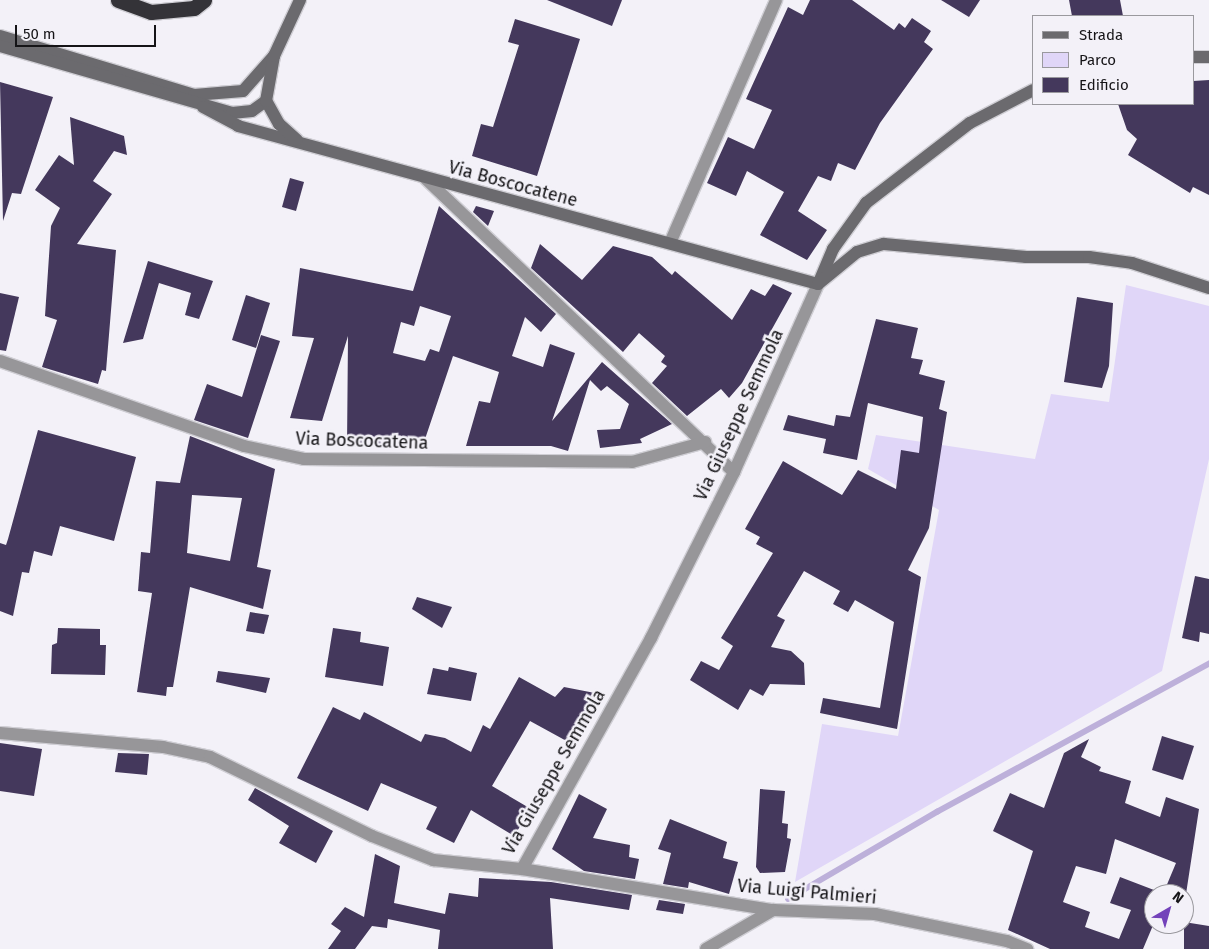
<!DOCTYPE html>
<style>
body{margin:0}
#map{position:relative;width:1209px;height:949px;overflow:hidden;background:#f3f1f8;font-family:"Fira Sans",sans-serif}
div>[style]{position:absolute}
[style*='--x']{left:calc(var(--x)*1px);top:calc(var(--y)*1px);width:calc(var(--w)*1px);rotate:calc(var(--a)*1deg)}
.green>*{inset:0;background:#e0d6f8}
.stream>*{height:5.5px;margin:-2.75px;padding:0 2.75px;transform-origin:2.75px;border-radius:2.75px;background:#bdb0da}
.building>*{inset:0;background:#44385c}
.roads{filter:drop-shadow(1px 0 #cfced4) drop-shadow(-1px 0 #cfced4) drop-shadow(0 1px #cfced4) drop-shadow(0 -1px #cfced4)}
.street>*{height:12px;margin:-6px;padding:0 6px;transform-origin:6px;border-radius:6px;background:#979699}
.secondary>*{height:12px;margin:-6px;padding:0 6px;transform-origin:6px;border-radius:6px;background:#6b6a6e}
.highway>*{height:15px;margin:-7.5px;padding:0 7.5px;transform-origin:7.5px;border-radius:7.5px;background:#343338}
span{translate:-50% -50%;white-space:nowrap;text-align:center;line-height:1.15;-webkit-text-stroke:5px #f3f1f8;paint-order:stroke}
.street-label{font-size:18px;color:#151417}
.legend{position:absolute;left:1032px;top:15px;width:162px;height:90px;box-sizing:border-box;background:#f3f1f8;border:1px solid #9a999e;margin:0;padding:6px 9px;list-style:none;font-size:15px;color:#151417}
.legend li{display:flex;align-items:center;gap:10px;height:25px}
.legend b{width:25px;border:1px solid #9a999e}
.north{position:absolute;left:1144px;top:884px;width:50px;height:50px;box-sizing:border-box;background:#f3f1f8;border:1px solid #9a999e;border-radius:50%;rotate:38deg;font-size:14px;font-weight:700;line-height:20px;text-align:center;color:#151417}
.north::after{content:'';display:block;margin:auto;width:18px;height:22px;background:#7342ba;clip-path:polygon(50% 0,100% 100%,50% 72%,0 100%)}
.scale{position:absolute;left:15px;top:25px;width:141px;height:22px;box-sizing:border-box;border:2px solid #151417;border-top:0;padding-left:6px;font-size:15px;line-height:18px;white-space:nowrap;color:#151417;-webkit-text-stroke:4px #f3f1f8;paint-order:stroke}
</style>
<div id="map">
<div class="green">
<i style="clip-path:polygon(1126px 285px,1209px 306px,1209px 459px,1162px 671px,795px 882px,822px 724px,898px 736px,939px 510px,868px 469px,876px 435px,1035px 459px,1051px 394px,1109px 402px)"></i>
</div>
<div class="stream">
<i style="--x:788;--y:899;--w:173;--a:-30.3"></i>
<i style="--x:937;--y:812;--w:310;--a:-28.6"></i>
</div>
<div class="building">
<i style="clip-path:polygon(547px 0,622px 0,612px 26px)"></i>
<i style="clip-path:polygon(810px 0,852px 0,894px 30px,899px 23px,905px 28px,912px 18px,931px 31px,924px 42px,933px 49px,880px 123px,855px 170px,838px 163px,831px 181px,818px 176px,798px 211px,827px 230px,807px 260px,760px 235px,784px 192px,747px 171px,736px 196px,707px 183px,728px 137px,754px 149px,772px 110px,746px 99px,788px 7px,803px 15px)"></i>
<i style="clip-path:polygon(941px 0,980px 0,969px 17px)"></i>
<i style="clip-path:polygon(1069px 0,1120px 0,1123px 16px,1072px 16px)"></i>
<i style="clip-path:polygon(515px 19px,580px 39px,537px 176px,472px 156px,481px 124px,493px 127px,519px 45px,508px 42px)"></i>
<i style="clip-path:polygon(1209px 80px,1209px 195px,1193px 187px,1190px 193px,1128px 155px,1137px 139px,1127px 130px,1118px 104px,1193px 104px,1193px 81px)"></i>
<i style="clip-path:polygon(0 82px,53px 97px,21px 194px,12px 193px,3px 221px)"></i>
<i style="clip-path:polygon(70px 117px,124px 136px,127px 155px,114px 151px,93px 181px,112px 194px,77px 244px,116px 250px,106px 371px,102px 370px,98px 384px,42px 367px,57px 320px,45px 316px,51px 226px,60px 208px,35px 190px,59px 155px,74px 165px)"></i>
<i style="clip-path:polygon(290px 178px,304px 182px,296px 211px,282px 207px)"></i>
<i style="clip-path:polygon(evenodd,439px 206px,556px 314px,541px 332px,525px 317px,512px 356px,543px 367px,550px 344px,575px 353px,552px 421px,602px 362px,672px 424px,640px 439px,642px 443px,600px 448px,597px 430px,620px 429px,629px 404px,607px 386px,601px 391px,590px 380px,568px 451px,551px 446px,466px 446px,479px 401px,490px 403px,499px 372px,453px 356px,422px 448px,347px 446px,348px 336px,322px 421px,290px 418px,314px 338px,292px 336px,300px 268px,413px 291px,439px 206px,420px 306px,451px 316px,439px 352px,430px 349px,425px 361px,393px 353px,401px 322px,414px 326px,420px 306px)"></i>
<i style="clip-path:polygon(476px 206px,494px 211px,488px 226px,473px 212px)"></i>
<i style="clip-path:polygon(540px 244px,582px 280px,613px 246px,652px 257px,672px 275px,675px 271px,732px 320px,751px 289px,765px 296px,773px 284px,792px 293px,742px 383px,729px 398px,721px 389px,687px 416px,652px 383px,667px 366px,661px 362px,665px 356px,639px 333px,623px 352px,531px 268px)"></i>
<i style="clip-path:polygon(148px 261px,213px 281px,199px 319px,185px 315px,191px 293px,159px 283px,143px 339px,123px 343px)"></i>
<i style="clip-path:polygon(0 293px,19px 297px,6px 351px,0 350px)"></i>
<i style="clip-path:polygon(246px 295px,270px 303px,256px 348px,232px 340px)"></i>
<i style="clip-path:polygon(1077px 297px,1113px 303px,1109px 366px,1102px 388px,1064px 382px)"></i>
<i style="clip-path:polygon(876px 319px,918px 328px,911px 358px,923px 360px,919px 374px,945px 381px,939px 409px,947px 412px,929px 528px,908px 570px,921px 577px,897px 729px,820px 713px,823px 698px,880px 708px,894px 622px,855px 600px,848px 612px,833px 604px,840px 591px,804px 571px,777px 616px,785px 620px,771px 647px,791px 651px,804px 663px,805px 685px,770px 684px,763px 696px,750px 689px,738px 710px,690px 680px,701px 661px,719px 670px,733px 646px,721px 638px,773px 553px,756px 544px,760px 537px,745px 529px,783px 461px,842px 495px,858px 470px,896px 489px,901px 450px,919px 453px,923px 417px,868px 403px,857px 460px,823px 453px,826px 439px,783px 430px,788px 415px,834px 426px,836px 415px,850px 417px)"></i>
<i style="clip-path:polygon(261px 335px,280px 341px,248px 438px,194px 420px,207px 384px,242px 397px)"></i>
<i style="clip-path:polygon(38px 430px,136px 457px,114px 541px,60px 526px,52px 556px,34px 551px,29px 573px,22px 572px,13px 616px,0 611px,0 543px,6px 545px,8px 539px)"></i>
<i style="clip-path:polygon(evenodd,190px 436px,275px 469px,257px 567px,271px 570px,263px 609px,190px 587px,173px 687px,167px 687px,166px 696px,137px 692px,152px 593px,138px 591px,141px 552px,150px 553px,156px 481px,180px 483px,190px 436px,192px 495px,242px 498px,230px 561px,187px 553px,192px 495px)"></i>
<i style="clip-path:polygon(1195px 576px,1209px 579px,1209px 634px,1200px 632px,1199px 642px,1182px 638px)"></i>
<i style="clip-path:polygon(417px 597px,452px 607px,442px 628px,412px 609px)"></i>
<i style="clip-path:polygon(250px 612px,269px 615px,264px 634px,246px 631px)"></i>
<i style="clip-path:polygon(58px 628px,100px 629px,100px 645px,106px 645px,105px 675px,51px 674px,52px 645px,57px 643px)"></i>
<i style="clip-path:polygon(333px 628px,361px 632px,360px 642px,389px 647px,383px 686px,325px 677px)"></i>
<i style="clip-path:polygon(449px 667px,477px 673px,471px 701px,427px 694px,433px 668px,448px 671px)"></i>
<i style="clip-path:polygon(218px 671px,270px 678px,266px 693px,216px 682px)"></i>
<i style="clip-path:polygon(519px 677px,555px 697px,564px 687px,600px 694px,572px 744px,530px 721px,492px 786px,531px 809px,514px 836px,471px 810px,454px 843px,426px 829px,437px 807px,381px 783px,368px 811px,297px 778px,333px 707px,360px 720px,364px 712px,421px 742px,425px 734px,445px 738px,471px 752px,483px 725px,490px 729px)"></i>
<i style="clip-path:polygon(1162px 736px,1194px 746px,1183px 780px,1152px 770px)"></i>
<i style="clip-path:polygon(1089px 739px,1081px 757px,1101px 767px,1099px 771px,1131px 781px,1125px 803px,1160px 817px,1166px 797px,1199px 809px,1186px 894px,1163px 894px,1176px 863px,1115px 839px,1106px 874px,1076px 866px,1063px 902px,1090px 912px,1085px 927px,1119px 939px,1131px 910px,1110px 903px,1120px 877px,1154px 890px,1154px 923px,1143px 949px,1050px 949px,1008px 930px,1033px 851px,993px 831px,1010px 793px,1044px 808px,1064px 753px)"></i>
<i style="clip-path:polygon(0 743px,42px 749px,34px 796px,0 791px)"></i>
<i style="clip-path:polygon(118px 753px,149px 754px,147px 775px,115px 772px)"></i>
<i style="clip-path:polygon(255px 788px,333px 831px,316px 863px,279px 843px,289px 826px,248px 800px)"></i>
<i style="clip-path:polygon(760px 789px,785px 791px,782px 823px,788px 824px,787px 838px,791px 839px,785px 872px,760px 873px,756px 867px)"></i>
<i style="clip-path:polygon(579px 794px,607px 809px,593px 838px,630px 845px,629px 857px,639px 859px,635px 879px,584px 871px,552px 849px)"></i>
<i style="clip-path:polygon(670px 819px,727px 842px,723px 858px,738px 862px,729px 894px,689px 882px,688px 888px,663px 884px,671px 853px,658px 849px)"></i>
<i style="clip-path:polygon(375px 854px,400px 866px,394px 903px,417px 908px,445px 914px,449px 893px,478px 897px,479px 878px,551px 882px,632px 895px,629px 910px,550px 898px,553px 949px,438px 949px,440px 930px,388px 919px,387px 928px,372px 926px,355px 949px,328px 949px,341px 931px,331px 924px,345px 907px,364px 917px)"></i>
<i style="clip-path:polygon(659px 900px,685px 904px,683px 914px,656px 910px)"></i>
<i style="clip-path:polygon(1184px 922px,1209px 926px,1209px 949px,1184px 949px)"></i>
</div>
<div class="roads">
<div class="street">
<i style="--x:426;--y:179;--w:425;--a:43.6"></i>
<i style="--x:670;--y:243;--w:265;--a:-66.4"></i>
<i style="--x:0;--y:361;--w:258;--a:19.2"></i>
<i style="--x:244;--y:446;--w:61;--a:12.2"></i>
<i style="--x:304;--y:459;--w:328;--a:0.5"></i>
<i style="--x:632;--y:462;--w:76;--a:-15.3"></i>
<i style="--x:0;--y:733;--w:164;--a:4.9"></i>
<i style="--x:163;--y:747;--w:48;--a:12"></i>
<i style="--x:210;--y:757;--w:180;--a:26"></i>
<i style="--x:372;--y:836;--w:66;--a:21.5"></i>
<i style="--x:433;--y:860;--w:89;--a:5.8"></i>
<i style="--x:522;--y:869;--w:254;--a:9.3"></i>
<i style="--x:773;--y:910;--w:102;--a:2.2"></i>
<i style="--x:875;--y:914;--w:135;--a:11.6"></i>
<i style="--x:1007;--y:941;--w:22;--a:22"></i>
<i style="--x:522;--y:869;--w:265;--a:-60.8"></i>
<i style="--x:651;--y:638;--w:186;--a:-63.4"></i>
<i style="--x:734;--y:472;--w:206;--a:-65.9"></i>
<i style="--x:706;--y:949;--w:78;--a:-30.2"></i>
</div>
<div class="secondary">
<i style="--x:0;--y:36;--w:203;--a:16.9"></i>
<i style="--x:194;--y:95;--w:49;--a:-4.7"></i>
<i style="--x:243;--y:91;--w:47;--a:-48.5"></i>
<i style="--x:0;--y:46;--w:241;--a:16.1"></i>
<i style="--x:232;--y:113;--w:20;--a:-6"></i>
<i style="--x:252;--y:111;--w:17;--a:-36"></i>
<i style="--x:1193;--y:57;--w:16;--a:0"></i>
<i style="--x:203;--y:107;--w:40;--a:28"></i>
<i style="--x:238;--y:126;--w:601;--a:15.24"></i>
<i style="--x:297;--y:140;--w:24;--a:-138"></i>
<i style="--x:279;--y:124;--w:26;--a:-119"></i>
<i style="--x:266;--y:101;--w:46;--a:-79.9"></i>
<i style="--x:274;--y:56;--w:62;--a:-65.1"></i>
<i style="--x:819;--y:282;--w:36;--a:-67"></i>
<i style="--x:833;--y:249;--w:57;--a:-54.3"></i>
<i style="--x:866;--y:203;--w:131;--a:-37.6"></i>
<i style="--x:970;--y:123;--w:71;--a:-27.6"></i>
<i style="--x:818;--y:284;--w:50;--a:-39.4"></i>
<i style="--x:857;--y:252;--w:28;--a:-17"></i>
<i style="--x:884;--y:244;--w:143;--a:5.2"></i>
<i style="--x:1026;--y:257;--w:63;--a:0"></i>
<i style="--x:1089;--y:257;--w:43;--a:7.9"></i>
<i style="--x:1132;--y:263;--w:81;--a:18"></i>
</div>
<div class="highway">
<i style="--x:118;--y:0;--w:35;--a:20"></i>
<i style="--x:151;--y:12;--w:43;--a:-5.3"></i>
<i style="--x:194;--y:8;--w:13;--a:-39"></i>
</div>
</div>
<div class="street-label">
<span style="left:513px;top:184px;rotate:15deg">Via Boscocatene</span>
<span style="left:739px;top:415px;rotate:-65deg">Via Giuseppe Semmola</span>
<span style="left:362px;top:441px;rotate:2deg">Via Boscocatena</span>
<span style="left:554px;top:772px;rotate:-60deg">Via Giuseppe Semmola</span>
<span style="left:807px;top:892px;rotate:5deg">Via Luigi Palmieri</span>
</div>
<ul class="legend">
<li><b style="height:6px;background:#6b6a6e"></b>Strada</li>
<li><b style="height:14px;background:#e0d6f8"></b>Parco</li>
<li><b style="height:14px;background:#44385c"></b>Edificio</li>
</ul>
<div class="north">N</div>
<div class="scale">50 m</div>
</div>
